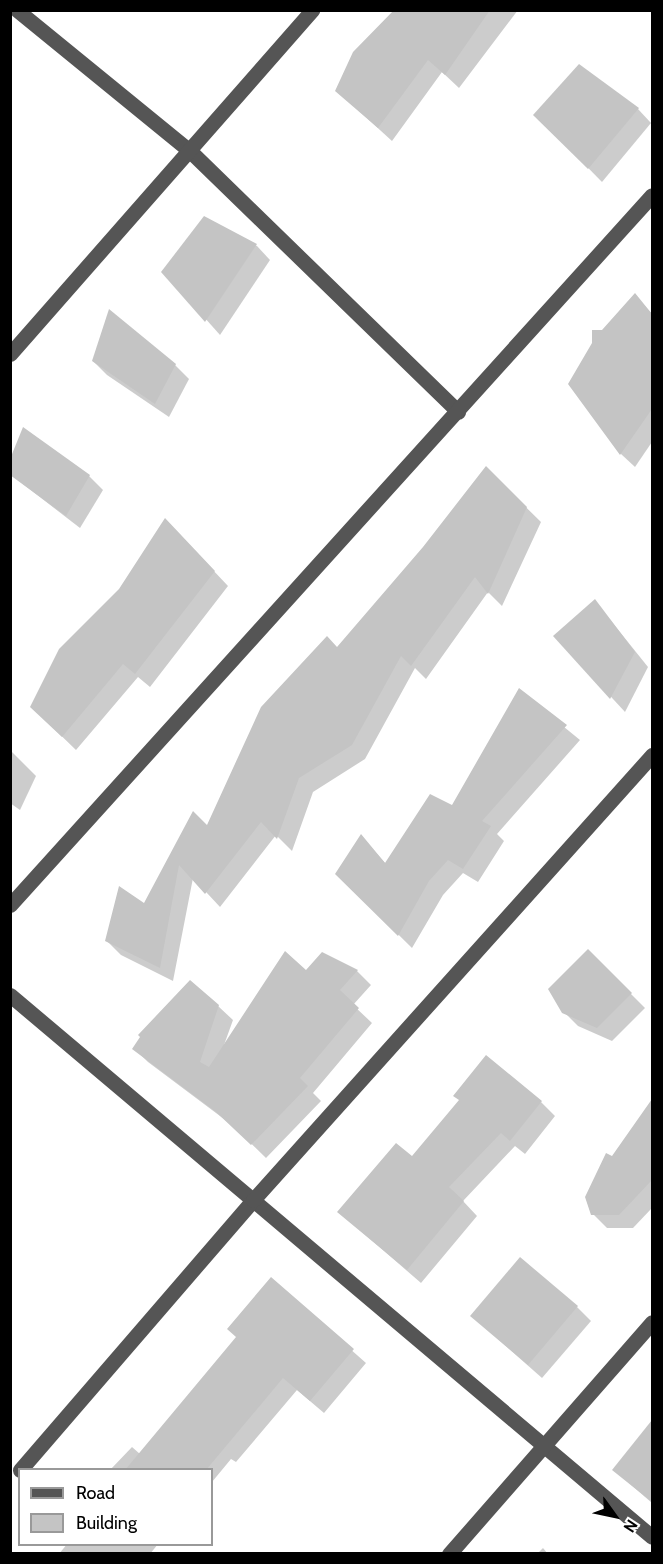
<!DOCTYPE html>
<style>
body{margin:0}
#map{position:relative;width:663px;height:1564px;overflow:hidden;background:#fff;font-family:Cabin,sans-serif}
div>[style]{position:absolute}
[style*='--x']{left:calc(var(--x)*1px);top:calc(var(--y)*1px);width:calc(var(--w)*1px);rotate:calc(var(--a)*1deg)}
.shadow>*{inset:0;background:#0003}
.building>*{inset:0;background:#c4c4c4}
.minor>*{height:15px;margin:-7.5px;padding:0 7.5px;transform-origin:7.5px;border-radius:7.5px;background:#555}
span{translate:-50% -50%;white-space:nowrap;text-align:center;line-height:1.15;-webkit-text-stroke:5px #fff;paint-order:stroke}
.frame{position:absolute;inset:0;border:12px solid #000;pointer-events:none}
.legend{position:absolute;left:18px;top:1468px;width:195px;height:78px;box-sizing:border-box;background:#fff;border:2px solid #999;margin:0;padding:8px 10px;list-style:none;font-size:18px;color:#000}
.legend li{display:flex;align-items:center;gap:12px;height:30px}
.legend b{width:30px;border:2px solid #999}
.north{position:absolute;left:585px;top:1486px;width:60px;height:60px;-webkit-text-stroke:4px #fff;paint-order:stroke;rotate:123deg;font-size:16px;font-weight:700;line-height:24px;text-align:center;color:#000}
.north::after{content:'';display:block;margin:auto;width:21px;height:27px;background:#000;clip-path:polygon(50% 0,100% 100%,50% 72%,0 100%)}
</style>
<div id="map">
<div class="shadow">
<i style="clip-path:polygon(396px 10px,518px 10px,459px 88px,442px 72px,392px 141px,336px 90px)"></i>
<i style="clip-path:polygon(638px 109px,651px 123px,602px 182px,535px 114px)"></i>
<i style="clip-path:polygon(205px 218px,257px 246px,270px 260px,220px 335px,163px 271px)"></i>
<i style="clip-path:polygon(635px 295px,652px 314px,652px 442px,635px 467px,621px 454px,570px 384px)"></i>
<i style="clip-path:polygon(93px 361px,175px 365px,189px 379px,169px 417px,107px 375px)"></i>
<i style="clip-path:polygon(486px 468px,541px 522px,502px 606px,488px 592px,426px 679px,415px 668px,365px 759px,313px 792px,292px 851px,276px 835px,220px 907px,193px 878px,173px 981px,121px 955px,107px 941px,144px 906px,208px 827px,338px 649px,424px 548px)"></i>
<i style="clip-path:polygon(10px 474px,89px 476px,103px 490px,80px 528px)"></i>
<i style="clip-path:polygon(179px 534px,228px 586px,150px 687px,138px 677px,76px 750px,46px 721px)"></i>
<i style="clip-path:polygon(595px 601px,648px 667px,625px 712px,555px 636px)"></i>
<i style="clip-path:polygon(520px 691px,580px 740px,497px 834px,504px 841px,478px 882px,463px 873px,443px 895px,412px 948px,337px 874px,361px 836px,386px 864px,453px 807px)"></i>
<i style="clip-path:polygon(10px 750px,36px 776px,20px 810px,10px 803px)"></i>
<i style="clip-path:polygon(588px 951px,645px 1008px,612px 1041px,578px 1026px,564px 1012px)"></i>
<i style="clip-path:polygon(323px 954px,357px 971px,371px 985px,353px 1005px,372px 1023px,313px 1093px,321px 1101px,266px 1158px,232px 1125px,148px 1062px,134px 1048px,218px 1006px,233px 1020px,224px 1045px,306px 973px)"></i>
<i style="clip-path:polygon(541px 1102px,555px 1116px,525px 1154px,515px 1146px,463px 1201px,477px 1216px,421px 1283px,339px 1212px)"></i>
<i style="clip-path:polygon(651px 1104px,652px 1208px,633px 1228px,607px 1228px,593px 1214px,612px 1159px)"></i>
<i style="clip-path:polygon(271px 1279px,366px 1363px,324px 1413px,297px 1390px,236px 1462px,231px 1459px,212px 1482px,212px 1470px,110px 1470px,132px 1447px,140px 1454px,238px 1338px)"></i>
<i style="clip-path:polygon(577px 1307px,591px 1321px,542px 1378px,472px 1316px)"></i>
<i style="clip-path:polygon(652px 1422px,652px 1503px,614px 1470px)"></i>
<i style="clip-path:polygon(67px 1544px,158px 1544px,150px 1554px,59px 1554px)"></i>
<i style="clip-path:polygon(543px 1548px,548px 1554px,537px 1554px)"></i>
</div>
<div class="building">
<i style="clip-path:polygon(394px 10px,490px 10px,445px 75px,428px 60px,378px 128px,335px 91px,353px 52px)"></i>
<i style="clip-path:polygon(579px 64px,639px 108px,588px 169px,533px 115px)"></i>
<i style="clip-path:polygon(204px 216px,257px 244px,205px 322px,161px 272px)"></i>
<i style="clip-path:polygon(635px 293px,652px 314px,652px 409px,620px 455px,568px 384px,592px 343px,592px 330px,602px 330px)"></i>
<i style="clip-path:polygon(109px 309px,176px 364px,155px 404px,92px 361px)"></i>
<i style="clip-path:polygon(23px 427px,90px 475px,66px 516px,10px 475px,10px 459px)"></i>
<i style="clip-path:polygon(486px 466px,527px 507px,488px 594px,475px 577px,411px 666px,401px 656px,352px 745px,299px 778px,277px 839px,261px 822px,205px 894px,179px 865px,160px 968px,105px 941px,119px 886px,144px 903px,193px 811px,207px 825px,261px 707px,327px 636px,337px 647px,423px 547px)"></i>
<i style="clip-path:polygon(165px 518px,215px 571px,135px 674px,123px 664px,62px 737px,30px 707px,59px 649px,119px 589px)"></i>
<i style="clip-path:polygon(595px 599px,635px 652px,610px 699px,553px 636px)"></i>
<i style="clip-path:polygon(519px 688px,567px 725px,482px 821px,491px 826px,463px 869px,448px 860px,429px 881px,398px 936px,335px 874px,361px 834px,385px 863px,430px 794px,452px 805px)"></i>
<i style="clip-path:polygon(588px 949px,632px 993px,597px 1028px,562px 1013px,548px 989px)"></i>
<i style="clip-path:polygon(285px 951px,306px 970px,322px 952px,358px 970px,340px 990px,359px 1008px,300px 1078px,308px 1086px,251px 1145px,216px 1112px,132px 1049px,140px 1037px,138px 1035px,190px 980px,219px 1005px,200px 1062px,209px 1067px)"></i>
<i style="clip-path:polygon(486px 1055px,542px 1101px,510px 1141px,501px 1133px,449px 1187px,464px 1201px,407px 1270px,337px 1212px,396px 1143px,412px 1156px,459px 1100px,453px 1096px)"></i>
<i style="clip-path:polygon(652px 1099px,652px 1180px,619px 1215px,591px 1215px,585px 1197px,606px 1153px,612px 1156px)"></i>
<i style="clip-path:polygon(520px 1257px,578px 1306px,528px 1365px,470px 1316px)"></i>
<i style="clip-path:polygon(271px 1277px,354px 1349px,310px 1401px,283px 1378px,206px 1470px,125px 1470px,236px 1337px,227px 1329px)"></i>
<i style="clip-path:polygon(652px 1420px,652px 1502px,612px 1470px)"></i>
</div>
<div class="minor">
<i style="--x:17;--y:10;--w:223;--a:39.2"></i>
<i style="--x:190;--y:151;--w:374;--a:44.2"></i>
<i style="--x:10;--y:354;--w:458;--a:-48.7"></i>
<i style="--x:10;--y:905;--w:957;--a:-47.88"></i>
<i style="--x:10;--y:995;--w:840;--a:40.17"></i>
<i style="--x:20;--y:1470;--w:357;--a:-49.2"></i>
<i style="--x:253;--y:1200;--w:598;--a:-48.12"></i>
<i style="--x:449;--y:1554;--w:308;--a:-48.8"></i>
</div>
<div class="frame"></div>
<ul class="legend">
<li><b style="height:8px;background:#555"></b>Road</li>
<li><b style="height:16px;background:#c4c4c4"></b>Building</li>
</ul>
<div class="north">N</div>
</div>
